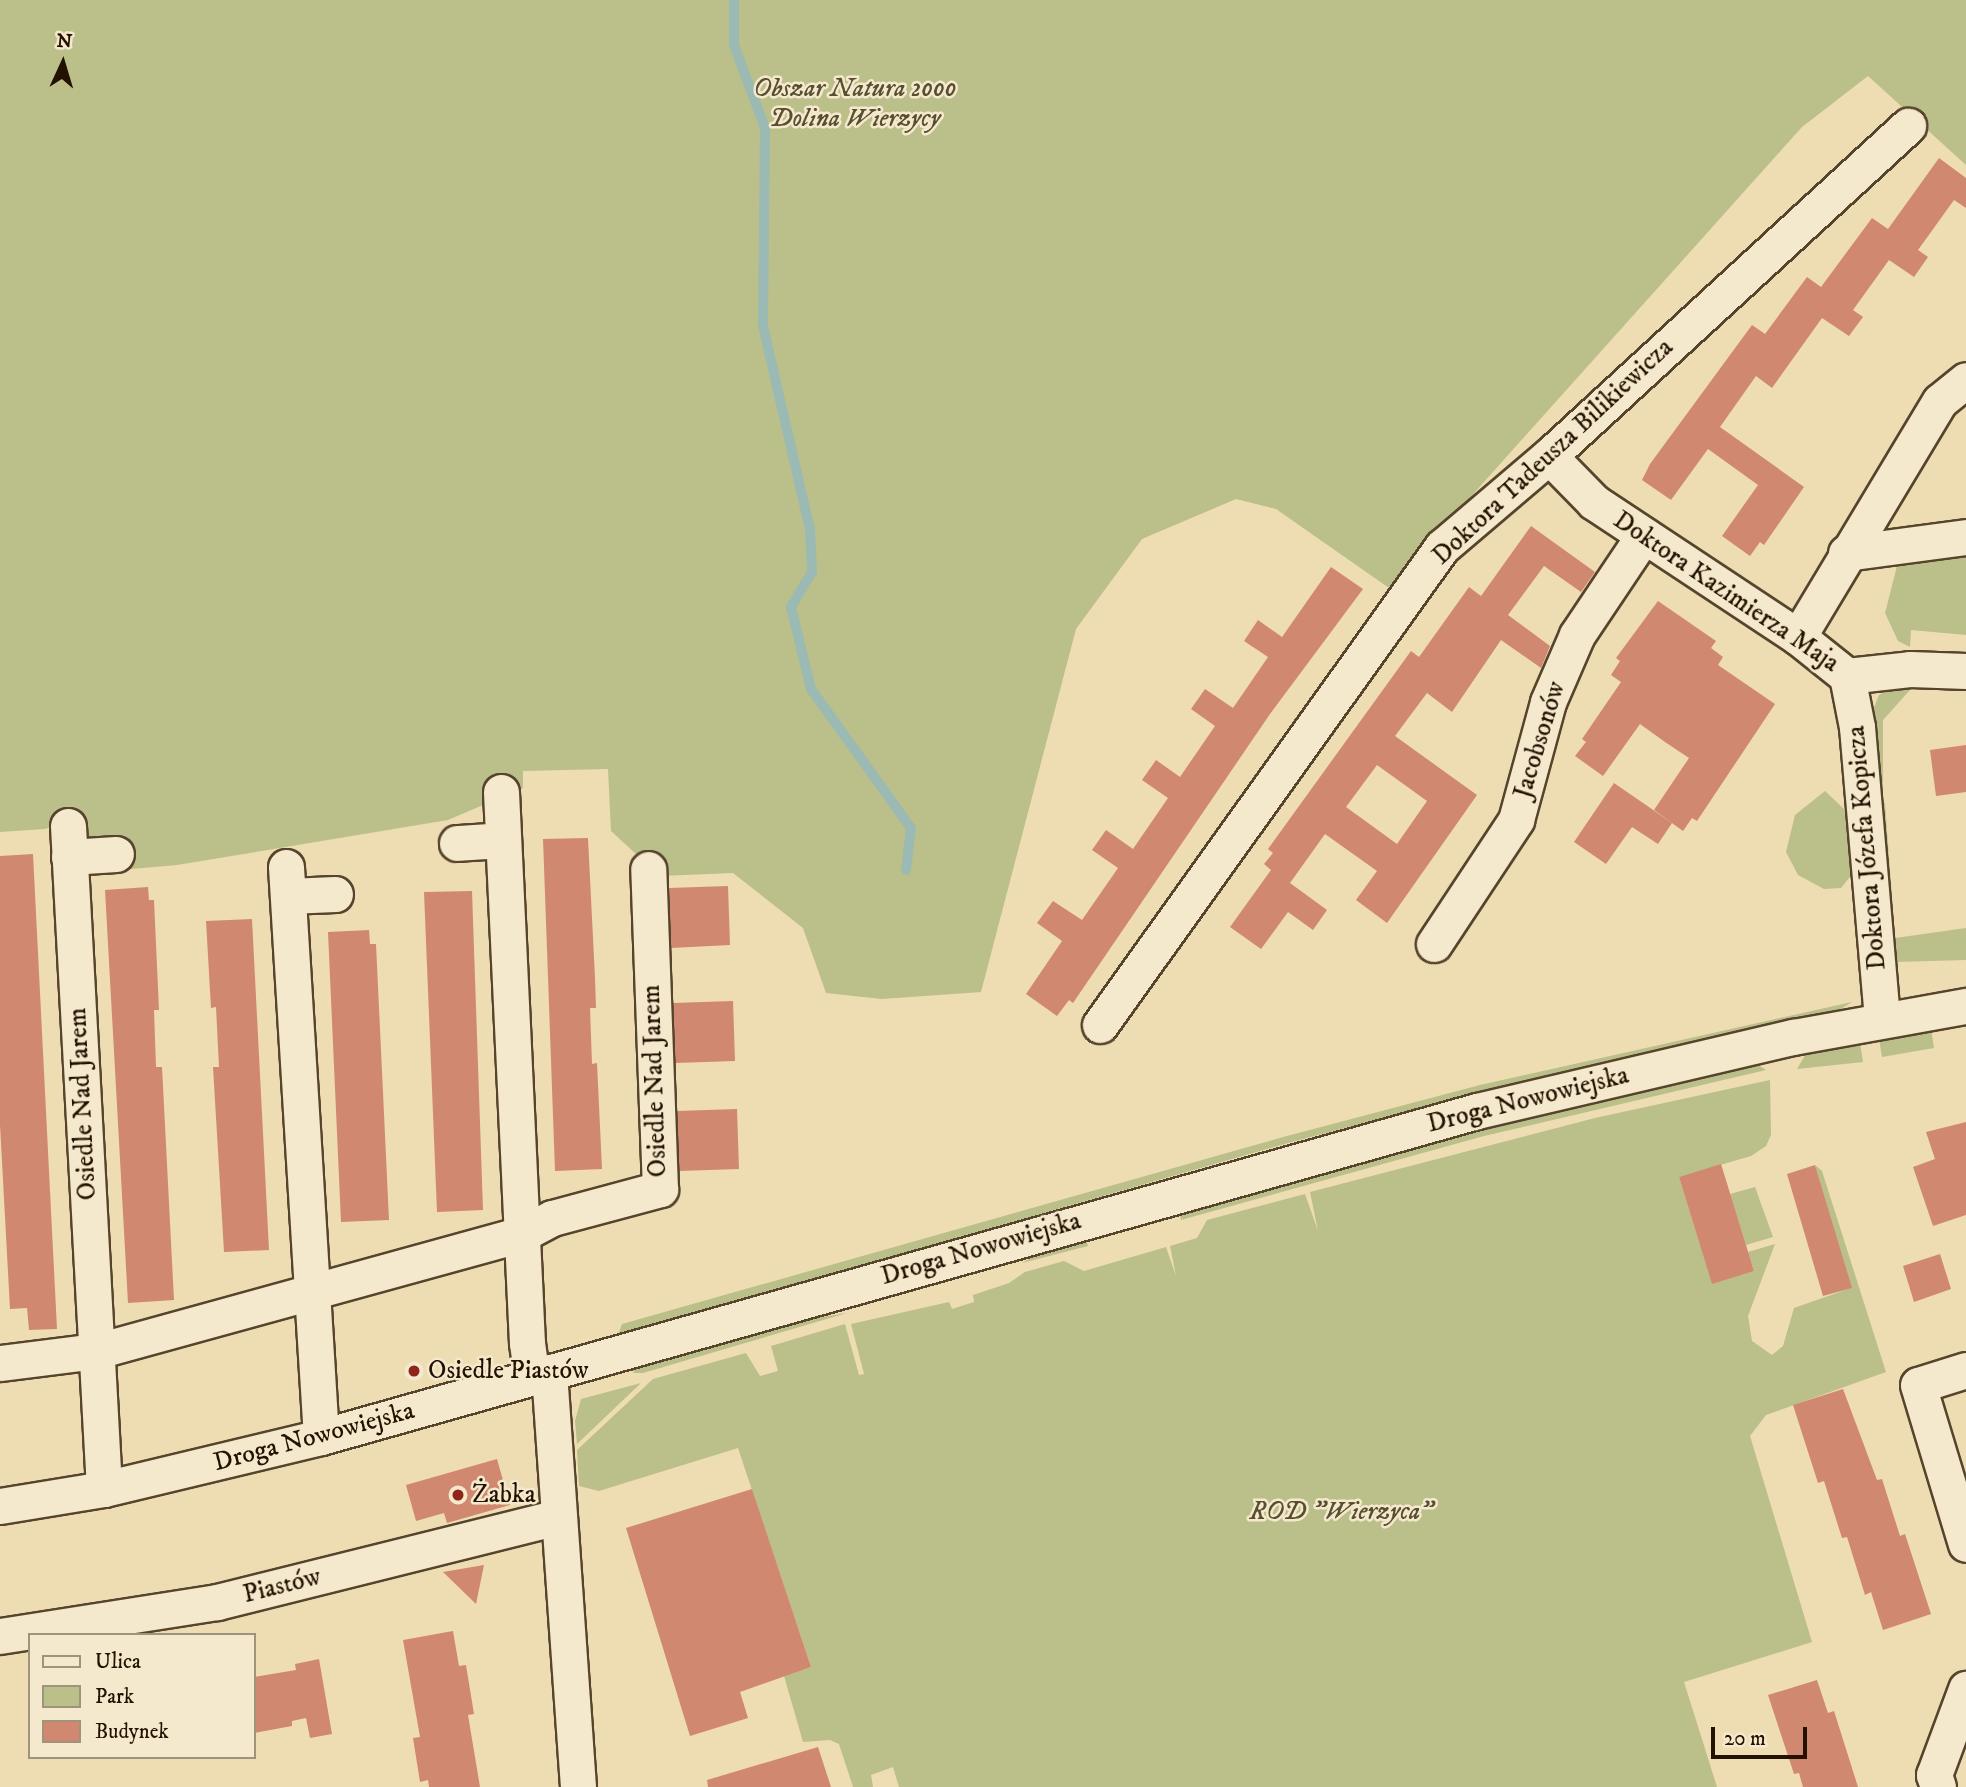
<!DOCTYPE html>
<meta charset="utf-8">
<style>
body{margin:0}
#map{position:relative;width:1966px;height:1787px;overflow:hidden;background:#eedcb2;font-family:"IM FELL DW Pica",serif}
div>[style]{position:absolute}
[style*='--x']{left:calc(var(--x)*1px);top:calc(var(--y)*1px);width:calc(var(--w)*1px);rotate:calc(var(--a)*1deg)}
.green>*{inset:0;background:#bbbf8a}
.stream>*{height:10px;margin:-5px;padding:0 5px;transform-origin:5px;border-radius:5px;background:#9cbab4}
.building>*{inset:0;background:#d18870}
.roads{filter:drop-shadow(2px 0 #56442c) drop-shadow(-2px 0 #56442c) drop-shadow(0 2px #56442c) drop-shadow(0 -2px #56442c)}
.minor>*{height:35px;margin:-17.5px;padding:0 17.5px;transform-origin:17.5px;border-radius:17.5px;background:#f4e8cd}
.dots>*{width:19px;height:19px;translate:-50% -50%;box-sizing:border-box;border:4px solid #f4e8cd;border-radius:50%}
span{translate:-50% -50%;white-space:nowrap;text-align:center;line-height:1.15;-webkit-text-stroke:5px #f4e8cd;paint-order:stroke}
.park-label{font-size:26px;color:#584f30;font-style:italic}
.street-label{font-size:26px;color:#231200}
.poi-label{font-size:26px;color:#231200}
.left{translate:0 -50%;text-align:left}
.legend{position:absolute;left:28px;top:1633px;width:228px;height:126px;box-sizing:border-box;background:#f4e8cd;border:2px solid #a0927b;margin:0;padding:9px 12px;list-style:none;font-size:21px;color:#231200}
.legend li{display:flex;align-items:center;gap:14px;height:35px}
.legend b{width:35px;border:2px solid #a0927b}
.north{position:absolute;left:28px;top:28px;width:70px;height:70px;-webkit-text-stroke:5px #f4e8cd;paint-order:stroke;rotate:4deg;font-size:19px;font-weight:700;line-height:28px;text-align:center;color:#231200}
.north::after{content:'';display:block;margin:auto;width:24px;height:32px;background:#231200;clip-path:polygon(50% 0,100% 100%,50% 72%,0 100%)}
.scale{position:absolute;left:1711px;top:1727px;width:96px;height:32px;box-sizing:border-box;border:4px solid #231200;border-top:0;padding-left:9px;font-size:21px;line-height:24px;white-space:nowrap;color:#231200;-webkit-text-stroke:5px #f4e8cd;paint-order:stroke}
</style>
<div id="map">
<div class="green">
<i style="clip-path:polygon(0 0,1966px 0,1966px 165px,1868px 76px,1802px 127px,1389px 588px,1276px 509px,1236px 499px,1142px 539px,1076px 629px,981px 992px,882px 999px,826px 993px,803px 928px,733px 873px,660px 876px,611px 831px,608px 769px,523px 771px,523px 788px,448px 820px,177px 865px,97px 872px,64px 822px,45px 829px,0 832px)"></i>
<i style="clip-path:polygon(1914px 551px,1944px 559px,1966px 557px,1966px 635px,1911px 630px,1910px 647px,1898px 641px,1885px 613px,1898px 562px)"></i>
<i style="clip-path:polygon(1908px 680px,1910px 690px,1883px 720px,1883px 787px,1878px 787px,1873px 710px,1879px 695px)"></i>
<i style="clip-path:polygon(1825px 791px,1845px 810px,1853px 873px,1841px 888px,1824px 889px,1798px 875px,1786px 852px,1795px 815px)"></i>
<i style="clip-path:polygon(1879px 803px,1885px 803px,1895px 938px,1966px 928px,1966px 960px,1895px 962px)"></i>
<i style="clip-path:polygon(1852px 1002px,1836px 1012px,1482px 1092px,1288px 1143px,618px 1335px,622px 1324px,1287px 1136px,1480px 1085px)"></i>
<i style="clip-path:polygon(1931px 1029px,1934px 1048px,1882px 1057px,1879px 1039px)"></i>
<i style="clip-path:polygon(1860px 1043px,1863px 1062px,1797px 1069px,1807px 1052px)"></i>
<i style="clip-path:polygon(1755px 1063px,1766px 1070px,1484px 1136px,1181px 1220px,1179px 1211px,1483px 1127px)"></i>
<i style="clip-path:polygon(1770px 1080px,1771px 1135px,1766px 1146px,1751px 1156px,1679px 1177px,1712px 1283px,1754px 1271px,1748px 1252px,1775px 1244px,1748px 1316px,1752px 1341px,1772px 1355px,1783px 1346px,1794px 1308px,1851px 1288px,1815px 1165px,1822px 1171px,1886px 1372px,1766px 1415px,1750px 1436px,1812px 1642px,1684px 1682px,1717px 1787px,899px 1787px,893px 1767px,871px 1775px,873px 1787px,853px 1787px,839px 1744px,830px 1740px,803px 1742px,784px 1676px,811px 1667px,738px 1448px,599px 1491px,579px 1486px,577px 1450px,653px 1379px,746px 1353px,760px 1376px,778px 1371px,771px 1346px,845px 1324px,859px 1375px,864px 1374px,851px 1324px,949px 1302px,952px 1309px,974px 1302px,973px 1295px,1009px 1283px,1025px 1272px,1064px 1261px,1084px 1271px,1166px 1247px,1176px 1276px,1170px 1246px,1197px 1238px,1207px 1220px,1305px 1194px,1318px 1231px,1310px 1192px,1595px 1118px)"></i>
<i style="clip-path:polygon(1755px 1187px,1773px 1237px,1746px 1245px,1730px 1194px)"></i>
<i style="clip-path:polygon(1085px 1236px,1088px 1246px,1022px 1263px,1053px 1246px)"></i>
<i style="clip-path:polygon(847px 1313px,643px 1373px,634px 1373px,632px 1366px,783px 1323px)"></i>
<i style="clip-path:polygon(641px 1383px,577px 1444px,575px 1421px,581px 1399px)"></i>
</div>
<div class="stream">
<i style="--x:734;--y:0;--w:45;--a:90"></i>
<i style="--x:734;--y:45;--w:89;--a:69.5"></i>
<i style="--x:765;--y:128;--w:198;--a:90.6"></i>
<i style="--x:763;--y:326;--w:208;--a:77"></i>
<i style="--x:810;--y:529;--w:43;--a:87.3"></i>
<i style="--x:812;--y:572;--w:41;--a:121"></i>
<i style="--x:791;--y:607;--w:84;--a:76.3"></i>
<i style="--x:811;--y:689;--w:171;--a:54.3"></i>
<i style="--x:911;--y:828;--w:42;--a:96.8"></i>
</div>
<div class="building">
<i style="clip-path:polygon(1939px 158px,1966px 178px,1966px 208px,1954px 200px,1918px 250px,1928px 257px,1914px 277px,1889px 260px,1853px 310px,1863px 317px,1849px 336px,1822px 318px,1772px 388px,1756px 376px,1720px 427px,1804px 487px,1764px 545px,1760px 542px,1750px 556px,1722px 536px,1758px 485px,1708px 449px,1671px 500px,1642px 480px,1650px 464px,1752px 325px,1765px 334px,1807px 277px,1821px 287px,1872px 218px,1888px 229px)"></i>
<i style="clip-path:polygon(evenodd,1531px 526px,1595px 572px,1581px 592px,1544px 566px,1508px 615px,1550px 646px,1541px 668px,1501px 640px,1452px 712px,1427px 693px,1395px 736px,1477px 795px,1387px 923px,1356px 900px,1377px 871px,1325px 834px,1290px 883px,1327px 910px,1313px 930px,1288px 912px,1261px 949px,1230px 927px,1271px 870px,1264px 864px,1273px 853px,1268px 849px,1411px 651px,1419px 657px,1469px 587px,1481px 596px,1531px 526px,1377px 765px,1427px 801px,1397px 844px,1346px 807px,1377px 765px)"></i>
<i style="clip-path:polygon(1331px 567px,1363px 589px,1270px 714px,1073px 1003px,1069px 1000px,1057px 1016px,1026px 994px,1062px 941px,1037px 923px,1053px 901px,1082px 920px,1118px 868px,1092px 850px,1106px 830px,1133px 849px,1168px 798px,1142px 780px,1156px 760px,1180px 777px,1215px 726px,1191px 709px,1205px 689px,1233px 708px,1268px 657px,1244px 641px,1258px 620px,1282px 637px)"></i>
<i style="clip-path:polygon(1658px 601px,1716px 641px,1711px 648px,1723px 657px,1718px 665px,1775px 704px,1697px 821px,1692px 818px,1683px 831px,1654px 810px,1689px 758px,1665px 742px,1640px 724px,1603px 776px,1575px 756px,1586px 742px,1582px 739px,1621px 682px,1611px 675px,1620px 661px,1616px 658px)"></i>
<i style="clip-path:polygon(1966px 745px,1966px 792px,1936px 796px,1930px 750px)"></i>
<i style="clip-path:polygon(1614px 783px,1672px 823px,1658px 844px,1632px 827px,1606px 864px,1574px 842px)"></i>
<i style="clip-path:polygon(588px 838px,595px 978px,596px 1008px,590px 1008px,592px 1064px,597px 1063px,602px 1169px,555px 1171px,543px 839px)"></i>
<i style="clip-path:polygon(33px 854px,57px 1329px,29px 1330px,27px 1308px,10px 1309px,0 1125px,0 856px)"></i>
<i style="clip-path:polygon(728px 886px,730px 945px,671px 948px,669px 888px)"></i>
<i style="clip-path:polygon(148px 887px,149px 900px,154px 900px,159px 1010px,154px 1010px,156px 1067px,162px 1067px,174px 1300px,128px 1303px,105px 890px)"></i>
<i style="clip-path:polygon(472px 891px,483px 1210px,437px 1212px,424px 892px)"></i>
<i style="clip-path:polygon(252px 919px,269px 1250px,224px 1252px,213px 1067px,219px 1067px,216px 1007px,211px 1008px,206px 921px)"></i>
<i style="clip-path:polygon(369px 930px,370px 944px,376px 944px,389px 1220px,341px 1222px,328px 932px)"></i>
<i style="clip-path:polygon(733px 1001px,735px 1061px,675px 1063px,673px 1003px)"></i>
<i style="clip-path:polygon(737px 1109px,739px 1169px,679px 1171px,677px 1111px)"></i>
<i style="clip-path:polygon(1966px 1122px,1966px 1215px,1933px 1226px,1913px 1167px,1935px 1159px,1926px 1132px)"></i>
<i style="clip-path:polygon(1721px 1164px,1754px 1271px,1712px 1284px,1679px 1177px)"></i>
<i style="clip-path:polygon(1815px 1165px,1852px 1288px,1823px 1296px,1787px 1174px)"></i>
<i style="clip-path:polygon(1940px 1254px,1951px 1289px,1914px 1302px,1903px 1266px)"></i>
<i style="clip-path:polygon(1843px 1389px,1877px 1480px,1882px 1479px,1900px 1536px,1905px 1534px,1931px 1614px,1883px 1630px,1871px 1592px,1865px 1595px,1847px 1537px,1842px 1538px,1824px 1481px,1818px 1483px,1793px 1405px)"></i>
<i style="clip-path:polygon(497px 1459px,510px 1505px,447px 1523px,444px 1513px,416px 1521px,406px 1485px)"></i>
<i style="clip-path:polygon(752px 1489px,811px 1667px,740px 1692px,748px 1718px,690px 1736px,626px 1528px)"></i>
<i style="clip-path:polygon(484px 1565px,476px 1604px,443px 1572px)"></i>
<i style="clip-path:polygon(453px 1631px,459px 1666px,466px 1665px,474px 1714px,468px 1715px,480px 1787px,429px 1787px,428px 1780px,420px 1782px,413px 1738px,420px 1737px,403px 1640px)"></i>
<i style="clip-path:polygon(319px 1659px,332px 1734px,310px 1738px,306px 1718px,292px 1721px,292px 1726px,254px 1733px,254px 1677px,296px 1670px,295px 1664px)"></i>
<i style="clip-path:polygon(1817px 1680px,1828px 1713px,1834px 1711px,1858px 1787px,1803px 1787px,1799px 1773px,1794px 1774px,1768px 1695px)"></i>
<i style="clip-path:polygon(818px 1747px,831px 1787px,708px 1787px,707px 1780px)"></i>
</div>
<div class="roads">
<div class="minor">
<i style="--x:1549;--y:456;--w:64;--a:45.6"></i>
<i style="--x:1594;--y:502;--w:245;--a:33.5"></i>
<i style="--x:1798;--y:637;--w:63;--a:38.5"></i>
<i style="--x:1847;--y:676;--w:63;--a:-6.3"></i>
<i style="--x:1910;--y:669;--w:56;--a:2"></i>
<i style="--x:1846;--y:553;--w:121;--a:-7.6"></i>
<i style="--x:1798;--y:637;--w:275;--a:-59"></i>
<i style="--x:1940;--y:401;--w:33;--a:-39"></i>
<i style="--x:1847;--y:676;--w:52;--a:78.9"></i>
<i style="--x:1857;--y:727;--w:294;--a:85.1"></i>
<i style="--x:501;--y:792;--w:552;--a:87.3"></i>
<i style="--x:527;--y:1343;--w:34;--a:82"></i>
<i style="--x:68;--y:826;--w:664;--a:86.89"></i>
<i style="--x:457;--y:843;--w:46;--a:-3.7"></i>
<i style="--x:69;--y:857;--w:47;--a:-3.7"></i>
<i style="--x:286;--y:867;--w:571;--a:86.49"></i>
<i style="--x:288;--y:896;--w:47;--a:-2.4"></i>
<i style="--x:1434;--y:944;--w:149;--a:-56.5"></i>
<i style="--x:1516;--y:820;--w:122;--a:-74.8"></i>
<i style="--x:1548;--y:702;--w:73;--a:-66.6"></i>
<i style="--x:1577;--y:635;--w:120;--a:-56.2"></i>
<i style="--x:1100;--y:1025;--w:588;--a:-54.42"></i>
<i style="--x:1442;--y:547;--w:140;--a:-40.4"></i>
<i style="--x:1549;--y:456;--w:488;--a:-42.6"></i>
<i style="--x:0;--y:1363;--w:98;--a:-7.1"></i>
<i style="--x:97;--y:1351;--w:441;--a:-15.4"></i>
<i style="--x:522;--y:1234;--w:34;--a:-28"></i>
<i style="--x:552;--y:1218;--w:112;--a:-15"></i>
<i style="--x:660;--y:1189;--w:320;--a:-92.1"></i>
<i style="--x:1966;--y:1370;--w:50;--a:162.6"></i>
<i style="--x:1918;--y:1385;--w:166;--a:73.2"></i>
<i style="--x:549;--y:1372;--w:416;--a:86"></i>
<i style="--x:0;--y:1506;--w:105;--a:-9.3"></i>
<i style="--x:104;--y:1489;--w:223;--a:-13.5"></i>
<i style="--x:321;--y:1437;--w:1201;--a:-15.75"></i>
<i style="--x:1477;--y:1111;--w:325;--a:-13.2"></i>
<i style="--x:1793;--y:1037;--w:176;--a:-10.2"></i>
<i style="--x:0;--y:1636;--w:220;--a:-8.9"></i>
<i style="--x:217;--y:1602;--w:352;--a:-14"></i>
<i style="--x:1938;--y:1787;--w:13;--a:-108"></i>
<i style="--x:1934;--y:1775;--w:92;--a:-69.6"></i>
</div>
</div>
<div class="dots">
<i style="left:414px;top:1371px;background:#8f2418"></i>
<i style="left:458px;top:1495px;background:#8f2418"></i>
</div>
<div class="park-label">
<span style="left:855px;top:104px">Obszar Natura 2000<br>Dolina Wierzycy</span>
<span style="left:1341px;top:1512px">ROD "Wierzyca"</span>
</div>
<div class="street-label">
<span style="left:1553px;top:452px;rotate:-43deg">Doktora Tadeusza Bilikiewicza</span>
<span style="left:1726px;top:592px;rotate:34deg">Doktora Kazimierza Maja</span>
<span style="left:1540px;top:740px;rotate:-73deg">Jacobsonów</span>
<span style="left:1867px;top:848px;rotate:-95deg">Doktora Józefa Kopicza</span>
<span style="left:655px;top:1081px;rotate:-92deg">Osiedle Nad Jarem</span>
<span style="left:1528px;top:1100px;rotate:-14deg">Droga Nowowiejska</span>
<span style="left:83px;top:1104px;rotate:-93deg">Osiedle Nad Jarem</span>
<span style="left:981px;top:1249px;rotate:-16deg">Droga Nowowiejska</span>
<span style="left:314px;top:1437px;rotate:-15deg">Droga Nowowiejska</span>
<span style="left:282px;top:1586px;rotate:-14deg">Piastów</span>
</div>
<div class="poi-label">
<span class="left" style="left:428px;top:1371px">Osiedle Piastów</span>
<span class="left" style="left:472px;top:1495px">Żabka</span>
</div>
<ul class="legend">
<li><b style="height:9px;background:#f4e8cd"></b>Ulica</li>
<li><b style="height:19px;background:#bbbf8a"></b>Park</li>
<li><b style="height:19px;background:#d18870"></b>Budynek</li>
</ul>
<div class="north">N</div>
<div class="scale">20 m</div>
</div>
